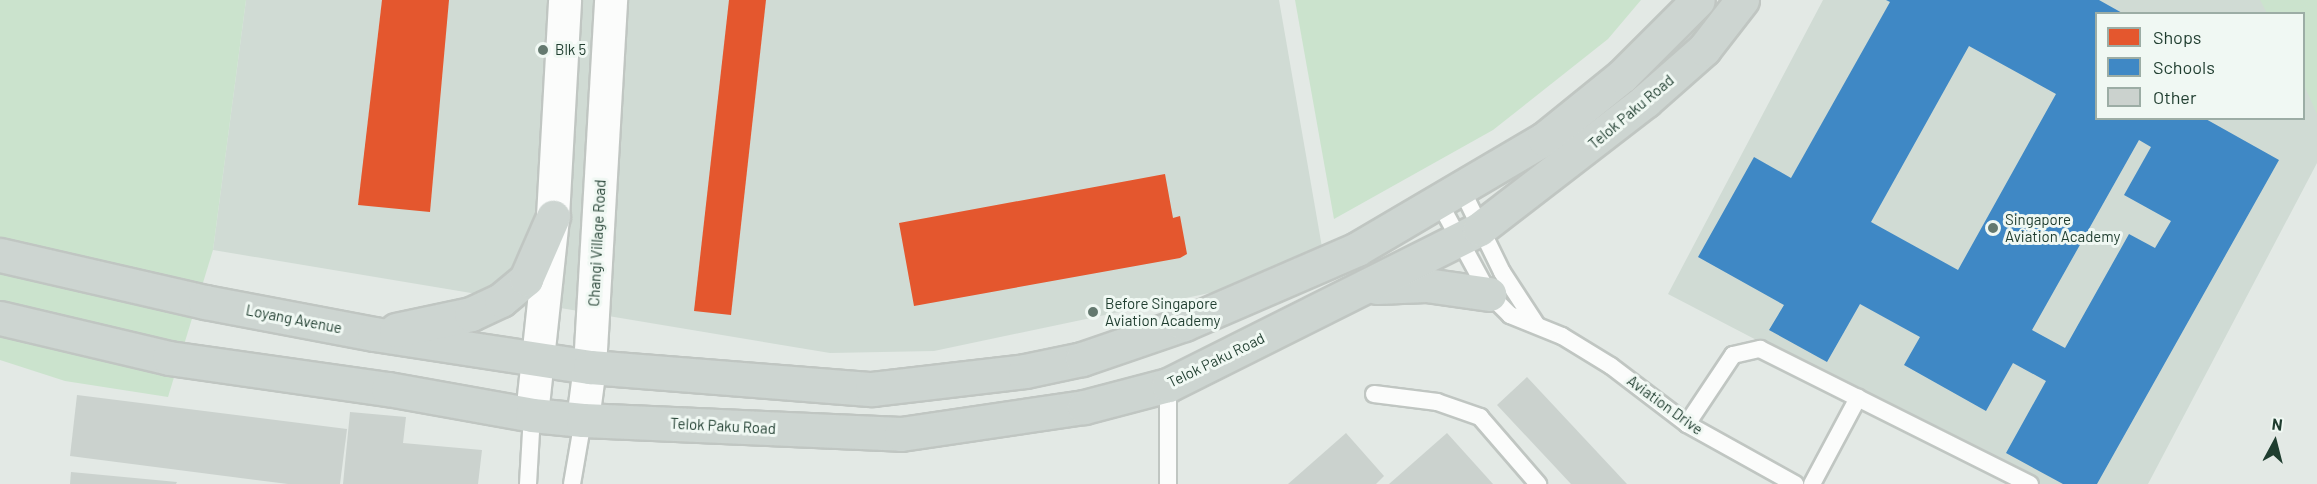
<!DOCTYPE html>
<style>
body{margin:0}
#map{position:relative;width:2317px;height:484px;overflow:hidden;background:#e3e9e5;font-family:Barlow,sans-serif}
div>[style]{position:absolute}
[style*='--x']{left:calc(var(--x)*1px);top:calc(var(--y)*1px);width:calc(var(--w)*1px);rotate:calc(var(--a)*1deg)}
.built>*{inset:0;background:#d0dbd4}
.green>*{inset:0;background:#cbe3cd}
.shops>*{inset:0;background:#e4572e}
.schools>*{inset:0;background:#3f88c5}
.building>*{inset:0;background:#cbd2ce}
.roads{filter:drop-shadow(2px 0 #c0c6c2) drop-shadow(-2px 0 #c0c6c2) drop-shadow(0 2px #c0c6c2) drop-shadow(0 -2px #c0c6c2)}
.lane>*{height:16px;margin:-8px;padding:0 8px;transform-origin:8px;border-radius:8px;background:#fbfcfb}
.street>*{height:32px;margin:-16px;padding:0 16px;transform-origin:16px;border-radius:16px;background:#fbfcfb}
.primary>*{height:33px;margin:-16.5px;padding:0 16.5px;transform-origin:16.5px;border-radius:16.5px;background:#cdd5d1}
.dots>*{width:16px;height:16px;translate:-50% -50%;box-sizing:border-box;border:3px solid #f0f8f3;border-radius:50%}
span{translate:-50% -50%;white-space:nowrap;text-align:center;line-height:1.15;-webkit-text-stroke:6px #f0f8f3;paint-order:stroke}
.poi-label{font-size:15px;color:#1f3d2f}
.left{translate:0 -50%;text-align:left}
.street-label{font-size:15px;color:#1f3d2f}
.legend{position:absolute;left:2095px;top:12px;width:210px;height:108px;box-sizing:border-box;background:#f0f8f3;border:2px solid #9cada5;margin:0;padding:8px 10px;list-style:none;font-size:18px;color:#1f3d2f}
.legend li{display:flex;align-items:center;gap:12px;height:30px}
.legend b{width:30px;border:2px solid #9cada5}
.north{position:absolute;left:2245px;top:412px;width:60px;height:60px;-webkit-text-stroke:4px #f0f8f3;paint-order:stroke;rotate:7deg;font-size:16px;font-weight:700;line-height:24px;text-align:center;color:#1f3d2f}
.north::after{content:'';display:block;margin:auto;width:21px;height:27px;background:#1f3d2f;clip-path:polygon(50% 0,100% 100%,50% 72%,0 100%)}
</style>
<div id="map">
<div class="built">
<i style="clip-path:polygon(246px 0,1279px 0,1323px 253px,1238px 287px,934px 351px,830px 353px,213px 250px)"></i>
<i style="clip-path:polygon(evenodd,1823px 0,2317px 0,2317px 163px,2148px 484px,2034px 484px,1668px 294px,1823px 0,2096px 14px,2304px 14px,2304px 118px,2096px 118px,2096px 14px)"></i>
</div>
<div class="green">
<i style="clip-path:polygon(0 0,246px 0,213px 250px,168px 397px,65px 381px,0 360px)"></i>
<i style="clip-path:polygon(1295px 0,1641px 0,1608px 39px,1493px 130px,1334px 219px)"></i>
<i style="clip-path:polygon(2260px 0,2317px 0,2317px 114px,2304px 85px,2304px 14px,2267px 13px)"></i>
</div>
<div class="shops">
<i style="clip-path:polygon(382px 0,449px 0,430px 212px,358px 205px)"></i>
<i style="clip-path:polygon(729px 0,766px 0,731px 315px,694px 311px)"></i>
<i style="clip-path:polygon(1165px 174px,1173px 218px,1180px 216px,1187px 254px,1180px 258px,914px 306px,899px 223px)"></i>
</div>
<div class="schools">
<i style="clip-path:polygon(evenodd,1886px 0,2099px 0,2124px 14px,2096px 14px,2096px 118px,2204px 118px,2279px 160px,2097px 484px,2063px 484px,2006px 453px,2046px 381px,2013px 363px,1986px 411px,1904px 365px,1920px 337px,1860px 304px,1827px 362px,1769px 330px,1784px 305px,1698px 257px,1754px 157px,1791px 178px,1890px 2px,1886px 0,1969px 46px,2056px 94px,1958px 270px,1871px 222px,1969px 46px,1886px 0,2139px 140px,2151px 147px,2124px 195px,2171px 221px,2155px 248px,2129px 234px,2065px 348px,2032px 330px,2139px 140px)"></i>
</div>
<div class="building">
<i style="clip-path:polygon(1527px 377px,1627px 484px,1571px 484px,1497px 405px)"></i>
<i style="clip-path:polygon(77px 395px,347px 429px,340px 484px,288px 484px,70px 456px)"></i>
<i style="clip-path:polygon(350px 412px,406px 417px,403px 443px,482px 450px,478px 484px,343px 484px)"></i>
<i style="clip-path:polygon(1346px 433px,1384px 476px,1376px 484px,1288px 484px)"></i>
<i style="clip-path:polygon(1447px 433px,1493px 484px,1389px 484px)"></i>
<i style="clip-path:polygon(71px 472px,177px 482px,176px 484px,70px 484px)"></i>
</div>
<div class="roads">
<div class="lane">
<i style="--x:1462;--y:190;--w:91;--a:64"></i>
<i style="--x:1502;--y:272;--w:62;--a:56.8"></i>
<i style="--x:1439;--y:202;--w:105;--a:61.5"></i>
<i style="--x:1489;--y:294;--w:30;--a:45"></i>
<i style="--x:1510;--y:315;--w:56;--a:22"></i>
<i style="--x:1562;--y:336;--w:57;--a:31.5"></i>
<i style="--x:1611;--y:366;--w:96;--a:37.3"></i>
<i style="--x:1687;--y:424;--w:124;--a:29.1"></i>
<i style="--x:1168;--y:385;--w:99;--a:90"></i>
<i style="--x:1374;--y:394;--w:64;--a:7.2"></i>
<i style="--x:1437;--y:402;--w:46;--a:19.2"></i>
<i style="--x:1480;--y:417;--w:89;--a:49.1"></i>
<i style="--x:1687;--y:424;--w:83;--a:-56.3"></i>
<i style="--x:1733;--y:355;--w:28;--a:-13"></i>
<i style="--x:1760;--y:349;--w:302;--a:26.6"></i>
<i style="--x:528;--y:484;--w:69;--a:-86.7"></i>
<i style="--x:572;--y:484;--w:65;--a:-80.2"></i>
<i style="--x:1812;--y:484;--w:98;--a:-61.9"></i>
</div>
<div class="street">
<i style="--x:532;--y:415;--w:199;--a:-83.9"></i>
<i style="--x:553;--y:217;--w:217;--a:-86.8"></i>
<i style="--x:583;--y:420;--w:53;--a:-82.5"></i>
<i style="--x:590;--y:367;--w:368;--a:-86.7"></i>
</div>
<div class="primary">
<i style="--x:0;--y:255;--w:210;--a:12.9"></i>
<i style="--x:205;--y:302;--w:172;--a:10.7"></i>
<i style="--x:374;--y:334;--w:219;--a:8.7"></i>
<i style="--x:590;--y:367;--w:283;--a:4.5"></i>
<i style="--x:872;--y:389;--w:154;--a:-6.7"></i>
<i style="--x:1025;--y:371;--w:58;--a:-11.9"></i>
<i style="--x:1082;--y:359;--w:108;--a:-18.9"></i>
<i style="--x:1184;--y:324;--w:189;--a:-23.4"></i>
<i style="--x:1357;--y:249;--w:217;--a:-30.5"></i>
<i style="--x:1544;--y:139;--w:100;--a:-38.9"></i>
<i style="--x:1622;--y:76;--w:107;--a:-45"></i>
<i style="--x:1377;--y:287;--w:49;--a:-2.3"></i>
<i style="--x:1426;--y:285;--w:64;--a:8.1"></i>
<i style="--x:0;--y:318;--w:174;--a:13.3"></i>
<i style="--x:169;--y:358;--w:221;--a:8.1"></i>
<i style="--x:388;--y:389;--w:146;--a:10.2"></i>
<i style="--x:532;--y:415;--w:51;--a:5.6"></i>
<i style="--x:583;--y:420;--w:318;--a:2.5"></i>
<i style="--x:901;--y:434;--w:185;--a:-8.4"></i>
<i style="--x:1084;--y:407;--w:87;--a:-14.7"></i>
<i style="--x:1168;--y:385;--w:348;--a:-26.6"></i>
<i style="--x:1479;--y:229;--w:210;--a:-37.6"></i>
<i style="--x:1645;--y:101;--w:79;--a:-41.4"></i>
<i style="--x:1704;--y:49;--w:62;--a:-52.2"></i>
<i style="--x:396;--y:330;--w:77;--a:-12"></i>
<i style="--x:471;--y:314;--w:33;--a:-25"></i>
<i style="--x:501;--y:300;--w:33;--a:-40"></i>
<i style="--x:526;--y:279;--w:68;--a:-66.5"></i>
</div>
</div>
<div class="dots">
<i style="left:543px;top:50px;background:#64796f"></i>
<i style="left:1993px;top:228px;background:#64796f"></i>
<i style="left:1093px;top:312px;background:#64796f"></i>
</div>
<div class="poi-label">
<span class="left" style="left:555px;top:50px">Blk 5</span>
<span class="left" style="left:2005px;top:228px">Singapore<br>Aviation Academy</span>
<span class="left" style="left:1105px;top:312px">Before Singapore<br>Aviation Academy</span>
</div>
<div class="street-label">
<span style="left:1631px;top:112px;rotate:-40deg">Telok Paku Road</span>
<span style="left:597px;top:243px;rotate:-87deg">Changi Village Road</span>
<span style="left:294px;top:319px;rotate:11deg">Loyang Avenue</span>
<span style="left:1216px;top:360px;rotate:-26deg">Telok Paku Road</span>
<span style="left:1665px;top:405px;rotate:36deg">Aviation Drive</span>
<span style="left:723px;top:426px;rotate:3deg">Telok Paku Road</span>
</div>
<ul class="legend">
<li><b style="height:16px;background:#e4572e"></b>Shops</li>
<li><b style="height:16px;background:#3f88c5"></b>Schools</li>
<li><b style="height:16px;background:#cbd2ce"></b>Other</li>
</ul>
<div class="north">N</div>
</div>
